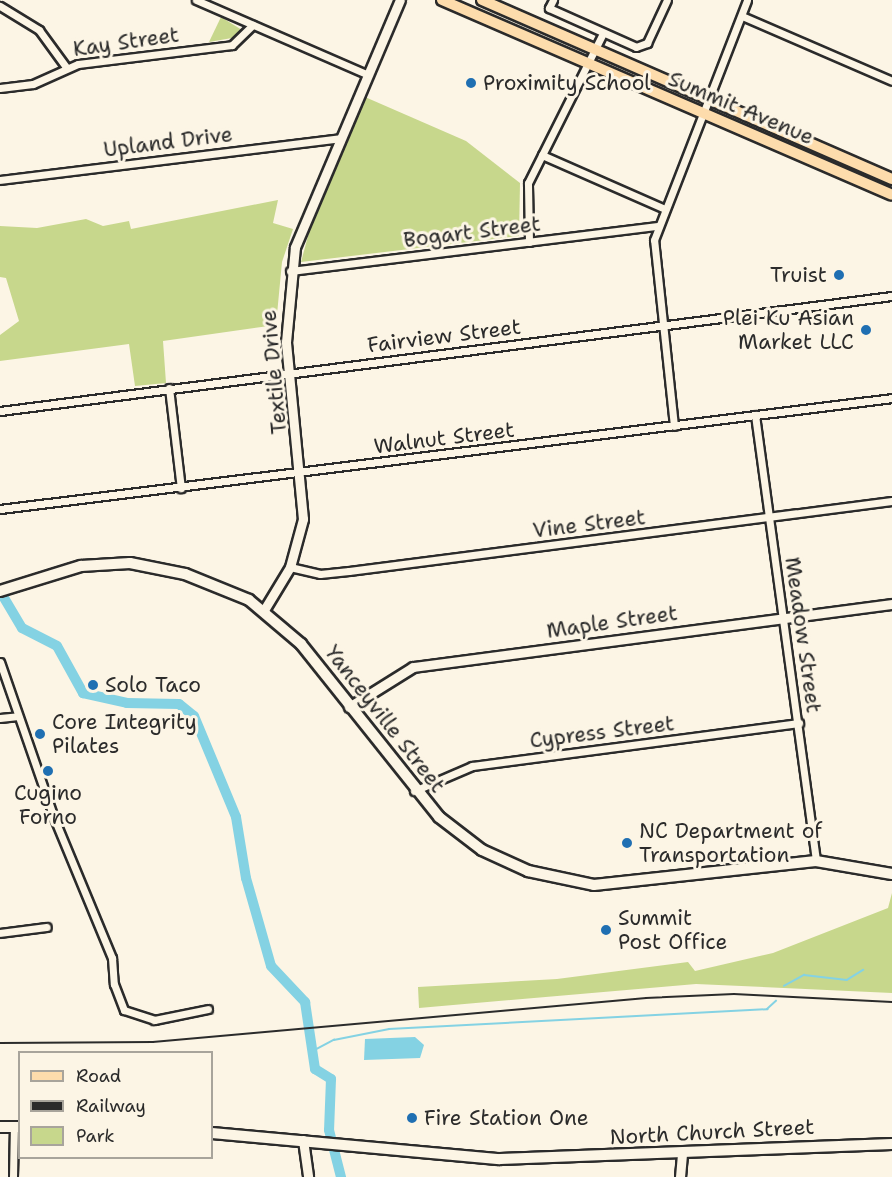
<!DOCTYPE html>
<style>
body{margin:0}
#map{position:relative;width:892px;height:1177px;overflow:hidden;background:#fcf5e5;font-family:"Shantell Sans",sans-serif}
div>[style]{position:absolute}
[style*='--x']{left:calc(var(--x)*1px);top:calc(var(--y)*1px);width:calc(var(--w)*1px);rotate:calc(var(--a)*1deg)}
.green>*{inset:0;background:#c7d78c}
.water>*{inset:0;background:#84d2e3}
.stream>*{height:1.5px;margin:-0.75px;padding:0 0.75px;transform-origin:0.75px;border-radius:0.75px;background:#84d2e3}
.river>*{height:10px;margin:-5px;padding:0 5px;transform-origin:5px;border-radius:5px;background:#84d2e3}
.roads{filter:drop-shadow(2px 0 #2b2b2b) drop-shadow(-2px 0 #2b2b2b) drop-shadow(0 2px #2b2b2b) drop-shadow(0 -2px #2b2b2b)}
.minor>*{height:7px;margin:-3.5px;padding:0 3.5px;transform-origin:3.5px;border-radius:3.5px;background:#fcf5e5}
.tertiary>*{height:9px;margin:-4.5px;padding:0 4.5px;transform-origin:4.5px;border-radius:4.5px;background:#fcf5e5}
.secondary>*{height:10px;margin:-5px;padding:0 5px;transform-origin:5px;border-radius:5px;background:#fcf5e5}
.primary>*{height:10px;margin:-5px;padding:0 5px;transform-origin:5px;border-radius:5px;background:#fddcac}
.rail>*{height:1.5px;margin:-0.75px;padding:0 0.75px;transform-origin:0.75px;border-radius:0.75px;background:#2b2b2b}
.dots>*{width:16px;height:16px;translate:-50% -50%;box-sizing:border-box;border:3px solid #fcf5e5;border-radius:50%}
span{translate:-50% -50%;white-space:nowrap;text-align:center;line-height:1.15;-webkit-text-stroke:6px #fcf5e5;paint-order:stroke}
.street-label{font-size:21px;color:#2b2b2b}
.poi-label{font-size:21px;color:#2b2b2b}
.left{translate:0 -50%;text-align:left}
.right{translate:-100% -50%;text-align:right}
.legend{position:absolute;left:18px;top:1051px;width:195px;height:108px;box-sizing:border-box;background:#fcf5e5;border:2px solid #a8a49b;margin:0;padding:8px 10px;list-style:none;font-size:18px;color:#2b2b2b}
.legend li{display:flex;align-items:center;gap:12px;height:30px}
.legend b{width:30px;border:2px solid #a8a49b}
</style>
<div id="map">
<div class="green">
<i style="clip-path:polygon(221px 17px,242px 30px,232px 38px,209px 42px)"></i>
<i style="clip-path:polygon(365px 97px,466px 141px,520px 183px,519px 236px,301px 262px,311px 225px)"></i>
<i style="clip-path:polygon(278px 200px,273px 223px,293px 229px,282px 262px,276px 325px,163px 341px,166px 383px,135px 386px,129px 344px,0 361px,0 335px,19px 321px,6px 278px,0 277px,0 226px,37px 228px,86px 219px,103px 226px,129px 221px,131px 229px)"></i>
<i style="clip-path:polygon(892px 893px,892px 993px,696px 984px,419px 1008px,418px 987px,557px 979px,688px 962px,695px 971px,773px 953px,888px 908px)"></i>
</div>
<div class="water">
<i style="clip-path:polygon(415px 1037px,424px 1045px,420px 1058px,364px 1060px,365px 1039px)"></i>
</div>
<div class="stream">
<i style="--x:784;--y:986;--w:23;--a:-29"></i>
<i style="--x:804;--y:975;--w:43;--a:6.6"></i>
<i style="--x:847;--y:980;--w:19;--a:-32"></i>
<i style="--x:313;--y:1051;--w:24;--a:-28"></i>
<i style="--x:334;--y:1040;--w:56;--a:-11.3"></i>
<i style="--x:389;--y:1029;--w:379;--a:-3"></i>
<i style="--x:767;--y:1009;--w:12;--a:-42"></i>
</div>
<div class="river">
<i style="--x:0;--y:591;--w:43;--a:59.3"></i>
<i style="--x:22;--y:628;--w:39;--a:27"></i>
<i style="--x:57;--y:646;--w:54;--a:61"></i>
<i style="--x:83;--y:693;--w:45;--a:12.8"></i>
<i style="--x:127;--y:703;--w:52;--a:1.1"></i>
<i style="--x:179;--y:704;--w:19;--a:39"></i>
<i style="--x:194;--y:716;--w:109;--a:67.4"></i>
<i style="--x:236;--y:817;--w:62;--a:80.7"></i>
<i style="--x:246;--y:878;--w:91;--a:74.1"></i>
<i style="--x:271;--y:966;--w:50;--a:46.6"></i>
<i style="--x:305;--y:1002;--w:68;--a:81.5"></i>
<i style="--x:315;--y:1069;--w:19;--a:32"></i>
<i style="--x:331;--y:1079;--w:51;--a:92.2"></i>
<i style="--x:329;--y:1130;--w:49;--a:75.7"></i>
</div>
<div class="roads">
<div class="minor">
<i style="--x:196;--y:0;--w:185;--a:23.5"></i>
<i style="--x:553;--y:0;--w:9;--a:117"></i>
<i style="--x:549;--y:8;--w:95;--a:24.1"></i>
<i style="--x:636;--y:47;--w:12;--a:-20"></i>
<i style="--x:647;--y:43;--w:47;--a:-65.1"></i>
<i style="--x:0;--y:6;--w:46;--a:31.6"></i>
<i style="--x:39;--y:30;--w:46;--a:53.9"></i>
<i style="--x:742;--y:16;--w:163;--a:23.4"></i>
<i style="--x:0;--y:88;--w:33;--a:-7"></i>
<i style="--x:33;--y:84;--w:49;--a:-24"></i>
<i style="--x:78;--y:64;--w:155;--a:-7"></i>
<i style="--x:232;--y:45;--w:29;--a:-44"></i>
<i style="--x:542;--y:155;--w:134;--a:23.7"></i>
<i style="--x:0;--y:180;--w:343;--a:-7"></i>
<i style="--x:529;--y:242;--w:59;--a:-91"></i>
<i style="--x:528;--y:183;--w:168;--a:-63.4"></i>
<i style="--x:290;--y:271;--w:371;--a:-7"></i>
<i style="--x:169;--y:388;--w:101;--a:83.2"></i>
<i style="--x:0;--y:411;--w:899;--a:-7.35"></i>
<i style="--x:755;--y:415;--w:450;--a:82.2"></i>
<i style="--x:674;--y:426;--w:187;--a:-96.1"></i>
<i style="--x:654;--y:240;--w:257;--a:-68.8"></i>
<i style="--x:0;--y:509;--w:899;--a:-7.09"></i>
<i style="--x:290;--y:567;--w:31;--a:13"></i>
<i style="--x:320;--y:574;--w:29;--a:-6"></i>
<i style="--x:349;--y:571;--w:547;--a:-7.35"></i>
<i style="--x:0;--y:662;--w:165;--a:70.9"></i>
<i style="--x:54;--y:818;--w:152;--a:67.5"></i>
<i style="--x:112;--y:958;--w:26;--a:86"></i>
<i style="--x:114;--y:984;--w:28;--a:69"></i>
<i style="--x:124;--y:1010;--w:32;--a:18"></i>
<i style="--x:154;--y:1020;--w:55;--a:-11.5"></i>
<i style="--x:0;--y:718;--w:18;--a:-6"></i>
<i style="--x:414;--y:791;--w:63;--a:-23.3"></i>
<i style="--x:472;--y:766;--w:330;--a:-7.5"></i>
<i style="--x:0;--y:933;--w:47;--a:-7.3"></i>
<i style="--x:13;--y:1177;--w:50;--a:-88.9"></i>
</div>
<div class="tertiary">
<i style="--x:264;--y:610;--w:50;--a:-58.8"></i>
<i style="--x:290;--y:567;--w:50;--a:-74.8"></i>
<i style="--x:303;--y:519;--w:178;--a:-95.5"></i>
<i style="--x:286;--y:342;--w:95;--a:-84.6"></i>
<i style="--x:295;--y:247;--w:268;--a:-67"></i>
<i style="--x:349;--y:707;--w:75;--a:-32"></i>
<i style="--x:413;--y:667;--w:483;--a:-7.5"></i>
<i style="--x:303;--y:1140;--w:37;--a:82"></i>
<i style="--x:680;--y:1177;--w:23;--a:-85"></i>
</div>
<div class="secondary">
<i style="--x:0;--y:591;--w:85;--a:-17.2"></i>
<i style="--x:81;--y:566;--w:49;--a:-3.5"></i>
<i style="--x:130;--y:563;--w:56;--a:11.3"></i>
<i style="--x:185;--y:574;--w:69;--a:22.1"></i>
<i style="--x:249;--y:600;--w:68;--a:40.2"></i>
<i style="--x:301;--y:644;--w:221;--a:51.4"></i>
<i style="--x:439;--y:817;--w:54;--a:37.5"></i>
<i style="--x:482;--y:850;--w:51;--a:24.5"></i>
<i style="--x:528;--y:871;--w:67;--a:12"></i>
<i style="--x:594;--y:885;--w:223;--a:-6.2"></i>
<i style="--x:816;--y:861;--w:77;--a:9.7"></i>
<i style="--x:0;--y:1127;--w:20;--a:0"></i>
<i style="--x:212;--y:1133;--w:289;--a:5.2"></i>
<i style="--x:500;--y:1159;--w:392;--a:-2.2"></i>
</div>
<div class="primary">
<i style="--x:442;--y:0;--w:490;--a:23.4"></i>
<i style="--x:482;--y:0;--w:447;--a:23.6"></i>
</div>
</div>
<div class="rail">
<i style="--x:0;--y:1043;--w:153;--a:-0.4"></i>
<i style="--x:153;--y:1042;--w:495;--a:-5.1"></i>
<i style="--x:646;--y:998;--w:88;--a:-2.6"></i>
<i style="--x:734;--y:994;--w:158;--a:2.9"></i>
</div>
<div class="dots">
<i style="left:471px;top:83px;background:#1f6fb2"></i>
<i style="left:839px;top:275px;background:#1f6fb2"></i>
<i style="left:866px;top:330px;background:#1f6fb2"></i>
<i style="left:93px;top:685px;background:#1f6fb2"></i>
<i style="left:40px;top:734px;background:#1f6fb2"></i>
<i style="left:48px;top:771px;background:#1f6fb2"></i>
<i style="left:627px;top:843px;background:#1f6fb2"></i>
<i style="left:606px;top:930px;background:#1f6fb2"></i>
<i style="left:412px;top:1118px;background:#1f6fb2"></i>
</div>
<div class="street-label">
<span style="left:126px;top:42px;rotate:-8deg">Kay Street</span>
<span style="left:741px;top:108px;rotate:23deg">Summit Avenue</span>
<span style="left:168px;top:142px;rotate:-7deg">Upland Drive</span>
<span style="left:472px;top:232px;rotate:-7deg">Bogart Street</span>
<span style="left:444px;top:336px;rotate:-7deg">Fairview Street</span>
<span style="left:274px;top:372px;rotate:-95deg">Textile Drive</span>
<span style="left:444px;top:438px;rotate:-7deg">Walnut Street</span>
<span style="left:589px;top:524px;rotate:-7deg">Vine Street</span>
<span style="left:612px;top:622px;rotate:-8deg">Maple Street</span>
<span style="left:803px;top:635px;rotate:82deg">Meadow Street</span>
<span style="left:385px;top:719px;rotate:52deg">Yanceyville Street</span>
<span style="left:602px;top:732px;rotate:-7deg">Cypress Street</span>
<span style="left:712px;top:1132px;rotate:-3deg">North Church Street</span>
</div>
<div class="poi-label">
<span class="left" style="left:483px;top:83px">Proximity School</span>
<span class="right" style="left:827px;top:275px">Truist</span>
<span class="right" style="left:854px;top:330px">Plei Ku Asian<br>Market LLC</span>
<span class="left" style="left:105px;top:685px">Solo Taco</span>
<span class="left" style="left:52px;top:734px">Core Integrity<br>Pilates</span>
<span style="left:48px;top:805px">Cugino<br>Forno</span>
<span class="left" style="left:639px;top:843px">NC Department of<br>Transportation</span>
<span class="left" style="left:618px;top:930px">Summit<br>Post Office</span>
<span class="left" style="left:424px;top:1118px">Fire Station One</span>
</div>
<ul class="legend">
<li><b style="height:8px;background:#fddcac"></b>Road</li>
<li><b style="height:8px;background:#2b2b2b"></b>Railway</li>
<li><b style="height:16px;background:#c7d78c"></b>Park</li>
</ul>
</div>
